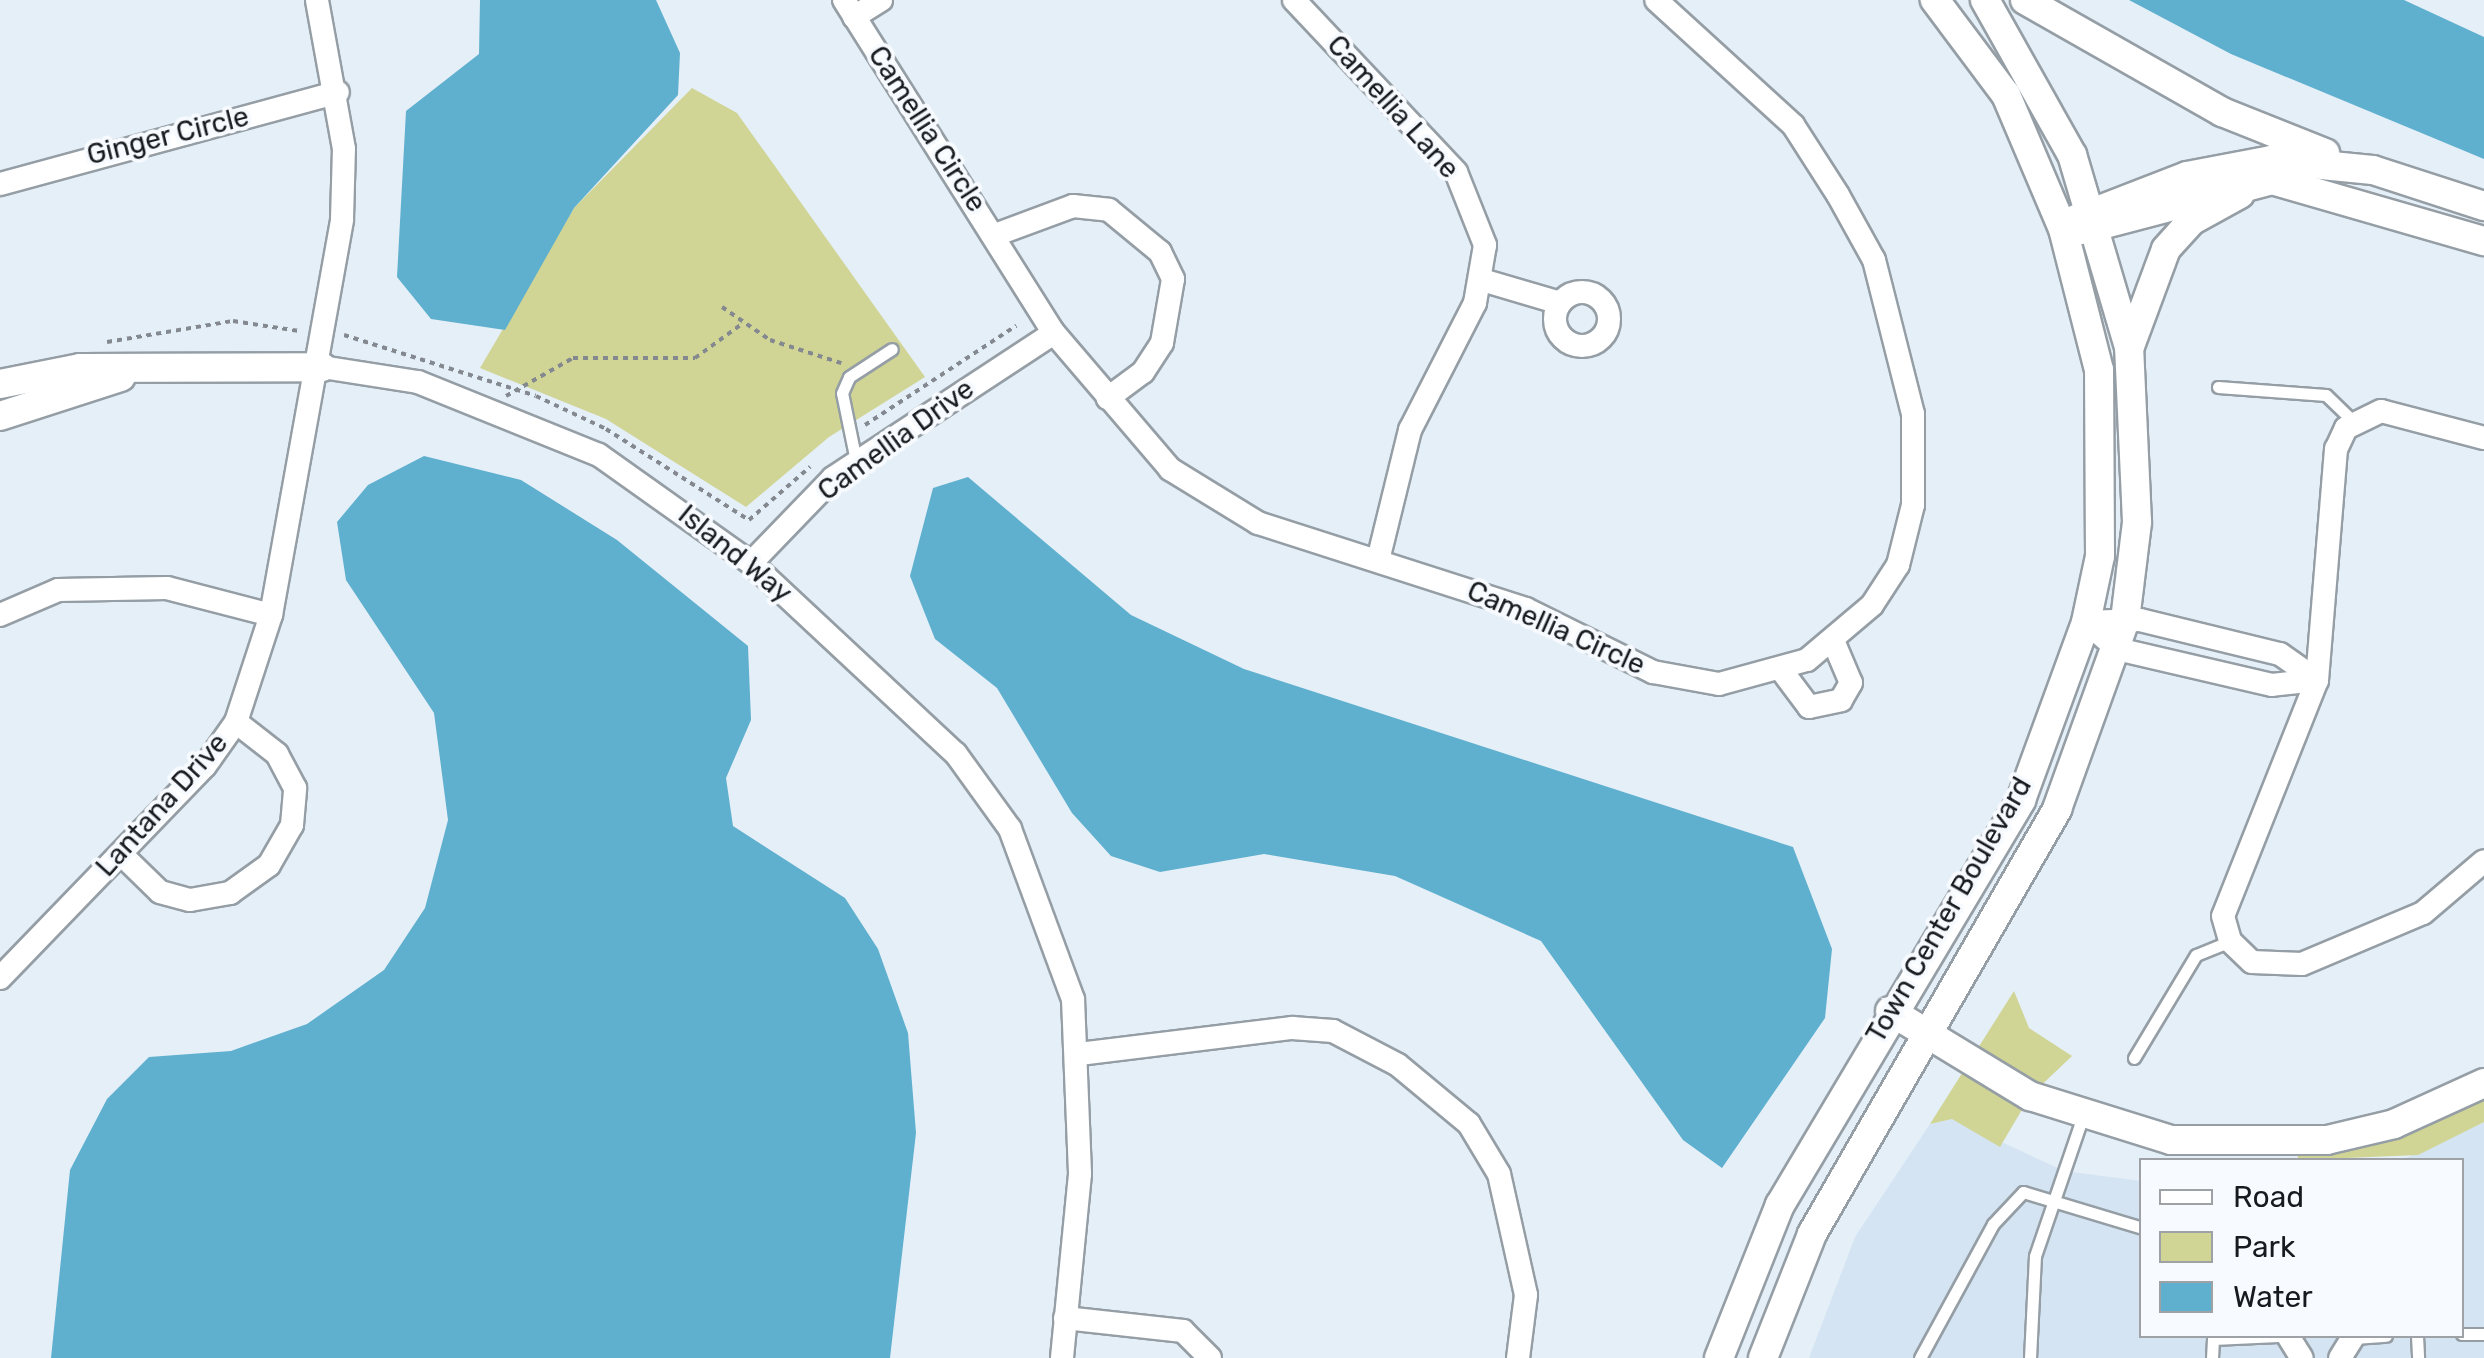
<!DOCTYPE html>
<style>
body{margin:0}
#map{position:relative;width:2484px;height:1358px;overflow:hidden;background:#e5eff7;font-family:Rubik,sans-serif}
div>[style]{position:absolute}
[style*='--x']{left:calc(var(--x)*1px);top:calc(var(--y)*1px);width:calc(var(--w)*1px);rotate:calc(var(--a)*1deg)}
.built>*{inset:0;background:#d4e4f2}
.green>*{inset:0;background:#d0d495}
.water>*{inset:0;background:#5fafcf}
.path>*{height:4px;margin-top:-2px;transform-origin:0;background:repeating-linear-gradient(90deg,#83898f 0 5px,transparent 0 10px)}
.roads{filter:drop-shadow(2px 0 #959ea5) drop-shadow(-2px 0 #959ea5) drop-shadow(0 2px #959ea5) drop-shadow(0 -2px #959ea5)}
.service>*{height:11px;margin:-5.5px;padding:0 5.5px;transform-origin:5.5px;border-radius:5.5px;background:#fff}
.minor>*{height:22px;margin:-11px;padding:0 11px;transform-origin:11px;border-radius:11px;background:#fff}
.minor>.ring{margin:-11px;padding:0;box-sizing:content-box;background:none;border:22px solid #fff;border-radius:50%}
.tertiary>*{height:28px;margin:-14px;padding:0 14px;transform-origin:14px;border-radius:14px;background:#fff}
span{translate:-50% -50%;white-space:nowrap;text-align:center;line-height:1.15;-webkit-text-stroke:8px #f7fbff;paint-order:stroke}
.street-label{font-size:28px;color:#181b1e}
.legend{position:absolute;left:2139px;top:1158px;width:325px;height:180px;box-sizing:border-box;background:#f7fbff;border:2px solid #9ea1a5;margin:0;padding:12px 18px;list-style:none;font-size:30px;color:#181b1e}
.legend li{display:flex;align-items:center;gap:20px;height:50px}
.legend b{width:50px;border:2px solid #9ea1a5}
</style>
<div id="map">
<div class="built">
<i style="clip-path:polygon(1952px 1119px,2064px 1171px,2141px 1181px,2142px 1336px,2462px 1336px,2462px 1160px,2402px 1160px,2484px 1122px,2484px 1358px,1809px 1358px,1855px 1237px,1930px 1124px)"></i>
</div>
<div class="green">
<i style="clip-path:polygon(692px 88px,737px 113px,925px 377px,829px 437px,746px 507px,606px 419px,480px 368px,574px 208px)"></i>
<i style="clip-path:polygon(2014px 991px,2029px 1028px,2072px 1056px,2030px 1096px,2000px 1147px,1952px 1119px,1930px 1124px)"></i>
<i style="clip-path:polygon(2484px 1083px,2484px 1122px,2418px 1155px,2298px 1160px,2297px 1144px)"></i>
</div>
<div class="water">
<i style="clip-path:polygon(480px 0,656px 0,680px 53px,678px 95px,574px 208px,505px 330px,431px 319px,397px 277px,406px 111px,479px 54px)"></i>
<i style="clip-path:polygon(2129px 0,2404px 0,2484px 37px,2484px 159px,2231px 54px)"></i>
<i style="clip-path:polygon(424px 456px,521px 480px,617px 540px,748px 646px,751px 720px,726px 778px,733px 826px,845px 898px,878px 949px,908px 1033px,916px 1133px,890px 1358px,51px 1358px,70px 1170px,107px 1099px,149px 1057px,231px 1051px,307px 1024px,384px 970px,425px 908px,448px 820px,434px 713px,346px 580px,337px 522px,368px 485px)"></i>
<i style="clip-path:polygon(968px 477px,1131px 615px,1244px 669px,1793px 847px,1832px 949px,1825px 1018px,1722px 1168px,1683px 1140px,1541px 941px,1395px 876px,1264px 854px,1160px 872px,1111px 856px,1072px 813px,997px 688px,935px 639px,910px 576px,933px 488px)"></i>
</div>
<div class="path">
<i style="--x:722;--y:307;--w:58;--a:34.5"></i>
<i style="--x:770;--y:340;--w:75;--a:17.9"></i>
<i style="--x:344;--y:335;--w:201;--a:17.6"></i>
<i style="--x:536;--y:396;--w:77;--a:25.2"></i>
<i style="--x:606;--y:429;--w:169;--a:32.5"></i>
<i style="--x:749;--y:520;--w:81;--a:-41"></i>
<i style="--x:107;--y:342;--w:128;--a:-9.5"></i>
<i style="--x:233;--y:321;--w:67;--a:8.6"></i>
<i style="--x:506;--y:396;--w:77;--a:-29.6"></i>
<i style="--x:573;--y:358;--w:122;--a:0"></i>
<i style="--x:695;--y:358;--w:58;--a:-35.9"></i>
<i style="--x:865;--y:425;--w:181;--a:-33.3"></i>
</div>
<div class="roads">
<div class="service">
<i style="--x:2218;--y:387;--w:108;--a:4.2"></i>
<i style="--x:2326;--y:395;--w:39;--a:44"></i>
<i style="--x:856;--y:461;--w:69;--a:-101.6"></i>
<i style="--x:842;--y:393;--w:17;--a:-66"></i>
<i style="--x:849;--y:377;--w:51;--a:-33.1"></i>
<i style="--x:2134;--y:1058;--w:120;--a:-59"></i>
<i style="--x:2196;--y:955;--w:37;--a:-22"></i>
<i style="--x:2462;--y:1334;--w:22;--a:0"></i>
<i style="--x:2417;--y:1336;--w:22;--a:87"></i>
<i style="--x:2354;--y:1338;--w:32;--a:-4"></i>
<i style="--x:2213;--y:1339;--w:65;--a:-2.6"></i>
<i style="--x:1920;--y:1358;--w:153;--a:-61.4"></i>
<i style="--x:1993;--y:1224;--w:44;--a:-46.8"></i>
<i style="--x:2023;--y:1192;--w:124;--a:16.8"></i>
<i style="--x:2030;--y:1358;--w:102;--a:-87.2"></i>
<i style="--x:2035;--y:1256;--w:148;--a:-71.1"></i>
<i style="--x:2212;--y:1358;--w:22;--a:-87"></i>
</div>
<div class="minor">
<i style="--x:844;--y:0;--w:394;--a:57.8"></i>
<i style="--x:1054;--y:333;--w:179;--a:49.5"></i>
<i style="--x:1170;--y:469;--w:103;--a:31.5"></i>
<i style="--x:1258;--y:523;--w:281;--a:17.8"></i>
<i style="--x:1526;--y:609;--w:142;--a:26.4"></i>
<i style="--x:1653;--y:672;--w:67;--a:10.3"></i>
<i style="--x:1719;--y:684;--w:91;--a:-15.3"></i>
<i style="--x:1807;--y:660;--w:85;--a:-40.2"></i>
<i style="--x:1872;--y:605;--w:48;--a:-57"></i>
<i style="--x:1898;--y:565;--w:62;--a:-76"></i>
<i style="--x:1913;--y:505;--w:91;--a:-90"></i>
<i style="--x:1913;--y:414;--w:159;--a:-104.2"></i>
<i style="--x:1874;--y:260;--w:74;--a:-119"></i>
<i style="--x:1838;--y:195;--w:83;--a:-122.7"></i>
<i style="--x:1793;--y:125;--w:185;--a:-137.6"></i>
<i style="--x:1294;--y:0;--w:236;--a:46.7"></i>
<i style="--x:1456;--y:172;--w:79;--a:68.3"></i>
<i style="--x:1485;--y:245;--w:59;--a:99.8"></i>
<i style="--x:1475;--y:303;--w:143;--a:117.1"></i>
<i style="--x:1410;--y:430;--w:130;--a:103.8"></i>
<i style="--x:854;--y:17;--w:32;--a:-32"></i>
<i style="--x:0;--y:184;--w:350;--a:-15.2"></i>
<i style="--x:995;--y:235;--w:83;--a:-20.4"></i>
<i style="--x:1073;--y:206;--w:36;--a:6"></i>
<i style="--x:1109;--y:210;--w:66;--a:39.5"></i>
<i style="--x:1160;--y:252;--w:30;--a:64"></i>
<i style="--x:1173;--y:279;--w:65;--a:99.8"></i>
<i style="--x:1162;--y:343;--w:35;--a:123"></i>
<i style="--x:1143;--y:372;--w:44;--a:143.4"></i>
<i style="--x:1482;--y:280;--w:81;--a:16.4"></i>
<i class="ring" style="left:1555px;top:292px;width:32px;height:32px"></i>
<i style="--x:322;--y:367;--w:97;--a:8.9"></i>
<i style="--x:418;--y:382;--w:195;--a:22"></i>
<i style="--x:599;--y:455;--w:186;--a:35.4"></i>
<i style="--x:751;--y:563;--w:280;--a:43"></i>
<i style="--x:956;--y:754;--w:92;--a:54.2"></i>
<i style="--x:1010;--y:829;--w:181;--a:69.7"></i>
<i style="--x:1073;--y:999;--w:175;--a:87.7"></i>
<i style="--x:1080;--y:1174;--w:185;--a:95.6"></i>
<i style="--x:2484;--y:438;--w:106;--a:-165.3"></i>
<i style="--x:2381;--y:411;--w:39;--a:154"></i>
<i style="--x:2346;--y:428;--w:23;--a:115"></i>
<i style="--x:2336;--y:449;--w:232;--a:94.7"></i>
<i style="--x:2317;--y:680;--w:254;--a:111.7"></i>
<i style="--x:2223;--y:916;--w:26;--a:74"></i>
<i style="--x:2230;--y:941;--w:30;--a:44"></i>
<i style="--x:2252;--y:962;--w:50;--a:2.3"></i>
<i style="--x:2302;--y:964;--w:131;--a:-22.9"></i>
<i style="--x:2423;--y:913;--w:80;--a:-40.4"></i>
<i style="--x:751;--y:563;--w:118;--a:-46"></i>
<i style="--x:833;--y:478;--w:264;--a:-33.3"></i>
<i style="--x:0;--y:615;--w:63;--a:-23.3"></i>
<i style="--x:58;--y:590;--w:109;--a:-1.1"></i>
<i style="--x:167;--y:588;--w:107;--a:14.6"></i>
<i style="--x:2140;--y:620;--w:144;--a:13.7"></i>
<i style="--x:2280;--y:654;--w:45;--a:35.1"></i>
<i style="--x:2317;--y:680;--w:45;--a:173.7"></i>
<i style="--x:2272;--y:685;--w:159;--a:-166.9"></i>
<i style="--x:2117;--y:649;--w:41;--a:-138.9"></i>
<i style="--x:2086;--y:622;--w:54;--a:-2.1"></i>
<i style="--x:1782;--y:671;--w:45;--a:53.1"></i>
<i style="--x:1809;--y:707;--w:33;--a:-12"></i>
<i style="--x:1841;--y:700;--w:20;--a:-60"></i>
<i style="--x:1851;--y:683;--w:43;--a:-113"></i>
<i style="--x:121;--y:854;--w:54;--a:44.3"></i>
<i style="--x:160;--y:892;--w:31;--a:15"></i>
<i style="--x:190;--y:900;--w:41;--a:-9.9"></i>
<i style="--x:230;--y:893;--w:48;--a:-35.7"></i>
<i style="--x:269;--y:865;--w:46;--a:-60.1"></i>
<i style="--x:292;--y:825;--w:37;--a:-85"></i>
<i style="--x:295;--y:788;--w:38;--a:-118"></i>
<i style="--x:277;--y:754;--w:52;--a:-142"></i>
<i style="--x:0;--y:978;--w:295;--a:-46"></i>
<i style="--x:205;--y:766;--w:54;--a:-54.8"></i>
<i style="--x:236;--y:722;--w:113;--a:-71.9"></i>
<i style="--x:271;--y:615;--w:402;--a:-79.8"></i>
<i style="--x:342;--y:219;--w:70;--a:-88.4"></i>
<i style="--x:344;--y:149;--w:151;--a:-100.3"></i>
<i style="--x:1079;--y:1054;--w:215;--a:-7"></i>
<i style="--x:1292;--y:1028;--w:41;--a:4.2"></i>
<i style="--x:1333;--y:1031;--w:73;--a:27.6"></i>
<i style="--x:1398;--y:1065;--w:92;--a:39.7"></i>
<i style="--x:1469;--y:1124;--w:58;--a:59"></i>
<i style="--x:1499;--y:1174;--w:124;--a:77.4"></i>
<i style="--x:1526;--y:1295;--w:64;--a:97.2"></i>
<i style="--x:1065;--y:1318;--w:119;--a:6.3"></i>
<i style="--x:1183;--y:1331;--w:38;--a:45"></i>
<i style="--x:2288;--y:1336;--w:26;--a:58"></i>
<i style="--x:2340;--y:1358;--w:26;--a:-58"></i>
</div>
<div class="tertiary">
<i style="--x:2025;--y:0;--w:227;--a:29.6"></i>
<i style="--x:2222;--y:112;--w:111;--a:21.7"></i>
<i style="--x:2076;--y:219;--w:119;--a:-21.2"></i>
<i style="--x:2187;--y:176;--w:86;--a:-10.8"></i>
<i style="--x:2271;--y:160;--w:102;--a:5.6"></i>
<i style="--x:2373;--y:170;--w:117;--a:18"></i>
<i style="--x:2082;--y:230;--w:196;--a:-14.7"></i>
<i style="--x:2272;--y:180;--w:221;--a:16.1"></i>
<i style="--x:2130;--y:346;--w:103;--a:-69.6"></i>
<i style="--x:2166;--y:249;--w:38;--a:-48"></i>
<i style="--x:2191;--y:221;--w:56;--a:-28.9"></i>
<i style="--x:0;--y:384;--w:82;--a:-11.3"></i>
<i style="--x:80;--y:368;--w:242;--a:-0.2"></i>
<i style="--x:0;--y:416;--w:127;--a:-17.9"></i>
<i style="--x:1890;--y:1011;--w:164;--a:31.3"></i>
<i style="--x:2030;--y:1096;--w:148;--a:17.3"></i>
<i style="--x:2171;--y:1140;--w:156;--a:0"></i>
<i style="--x:2327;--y:1140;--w:69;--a:-13.4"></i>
<i style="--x:2394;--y:1124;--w:99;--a:-24.5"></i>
<i style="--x:1719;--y:1358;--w:165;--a:-68.3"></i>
<i style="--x:1780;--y:1205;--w:471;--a:-59.2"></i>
<i style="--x:2021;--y:800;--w:189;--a:-69.9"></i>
<i style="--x:2086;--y:622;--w:67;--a:-78"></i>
<i style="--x:2100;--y:556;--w:186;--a:-90.3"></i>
<i style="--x:2099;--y:370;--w:146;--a:-104.3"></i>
<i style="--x:2063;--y:229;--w:146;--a:-113"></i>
<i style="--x:2006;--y:95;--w:119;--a:-126.8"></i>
<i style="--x:1763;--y:1358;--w:133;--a:-68.4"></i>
<i style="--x:1812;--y:1234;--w:491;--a:-60"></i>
<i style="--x:2057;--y:809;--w:201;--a:-70.2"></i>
<i style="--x:2125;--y:620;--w:99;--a:-83"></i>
<i style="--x:2137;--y:522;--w:175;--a:-92.6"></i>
<i style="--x:2129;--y:347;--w:200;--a:-106.5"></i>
<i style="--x:2072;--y:155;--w:178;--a:-119.3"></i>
</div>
</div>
<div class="street-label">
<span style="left:1393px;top:107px;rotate:48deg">Camellia Lane</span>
<span style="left:927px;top:129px;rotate:57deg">Camellia Circle</span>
<span style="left:168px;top:136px;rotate:-14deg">Ginger Circle</span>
<span style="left:896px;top:440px;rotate:-36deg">Camellia Drive</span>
<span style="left:735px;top:554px;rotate:39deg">Island Way</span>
<span style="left:1556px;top:628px;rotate:24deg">Camellia Circle</span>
<span style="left:162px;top:805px;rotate:-48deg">Lantana Drive</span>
<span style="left:1949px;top:910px;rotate:-60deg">Town Center Boulevard</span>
</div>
<ul class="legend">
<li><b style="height:12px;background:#fff"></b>Road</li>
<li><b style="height:28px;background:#d0d495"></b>Park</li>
<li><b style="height:28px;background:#5fafcf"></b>Water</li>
</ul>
</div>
